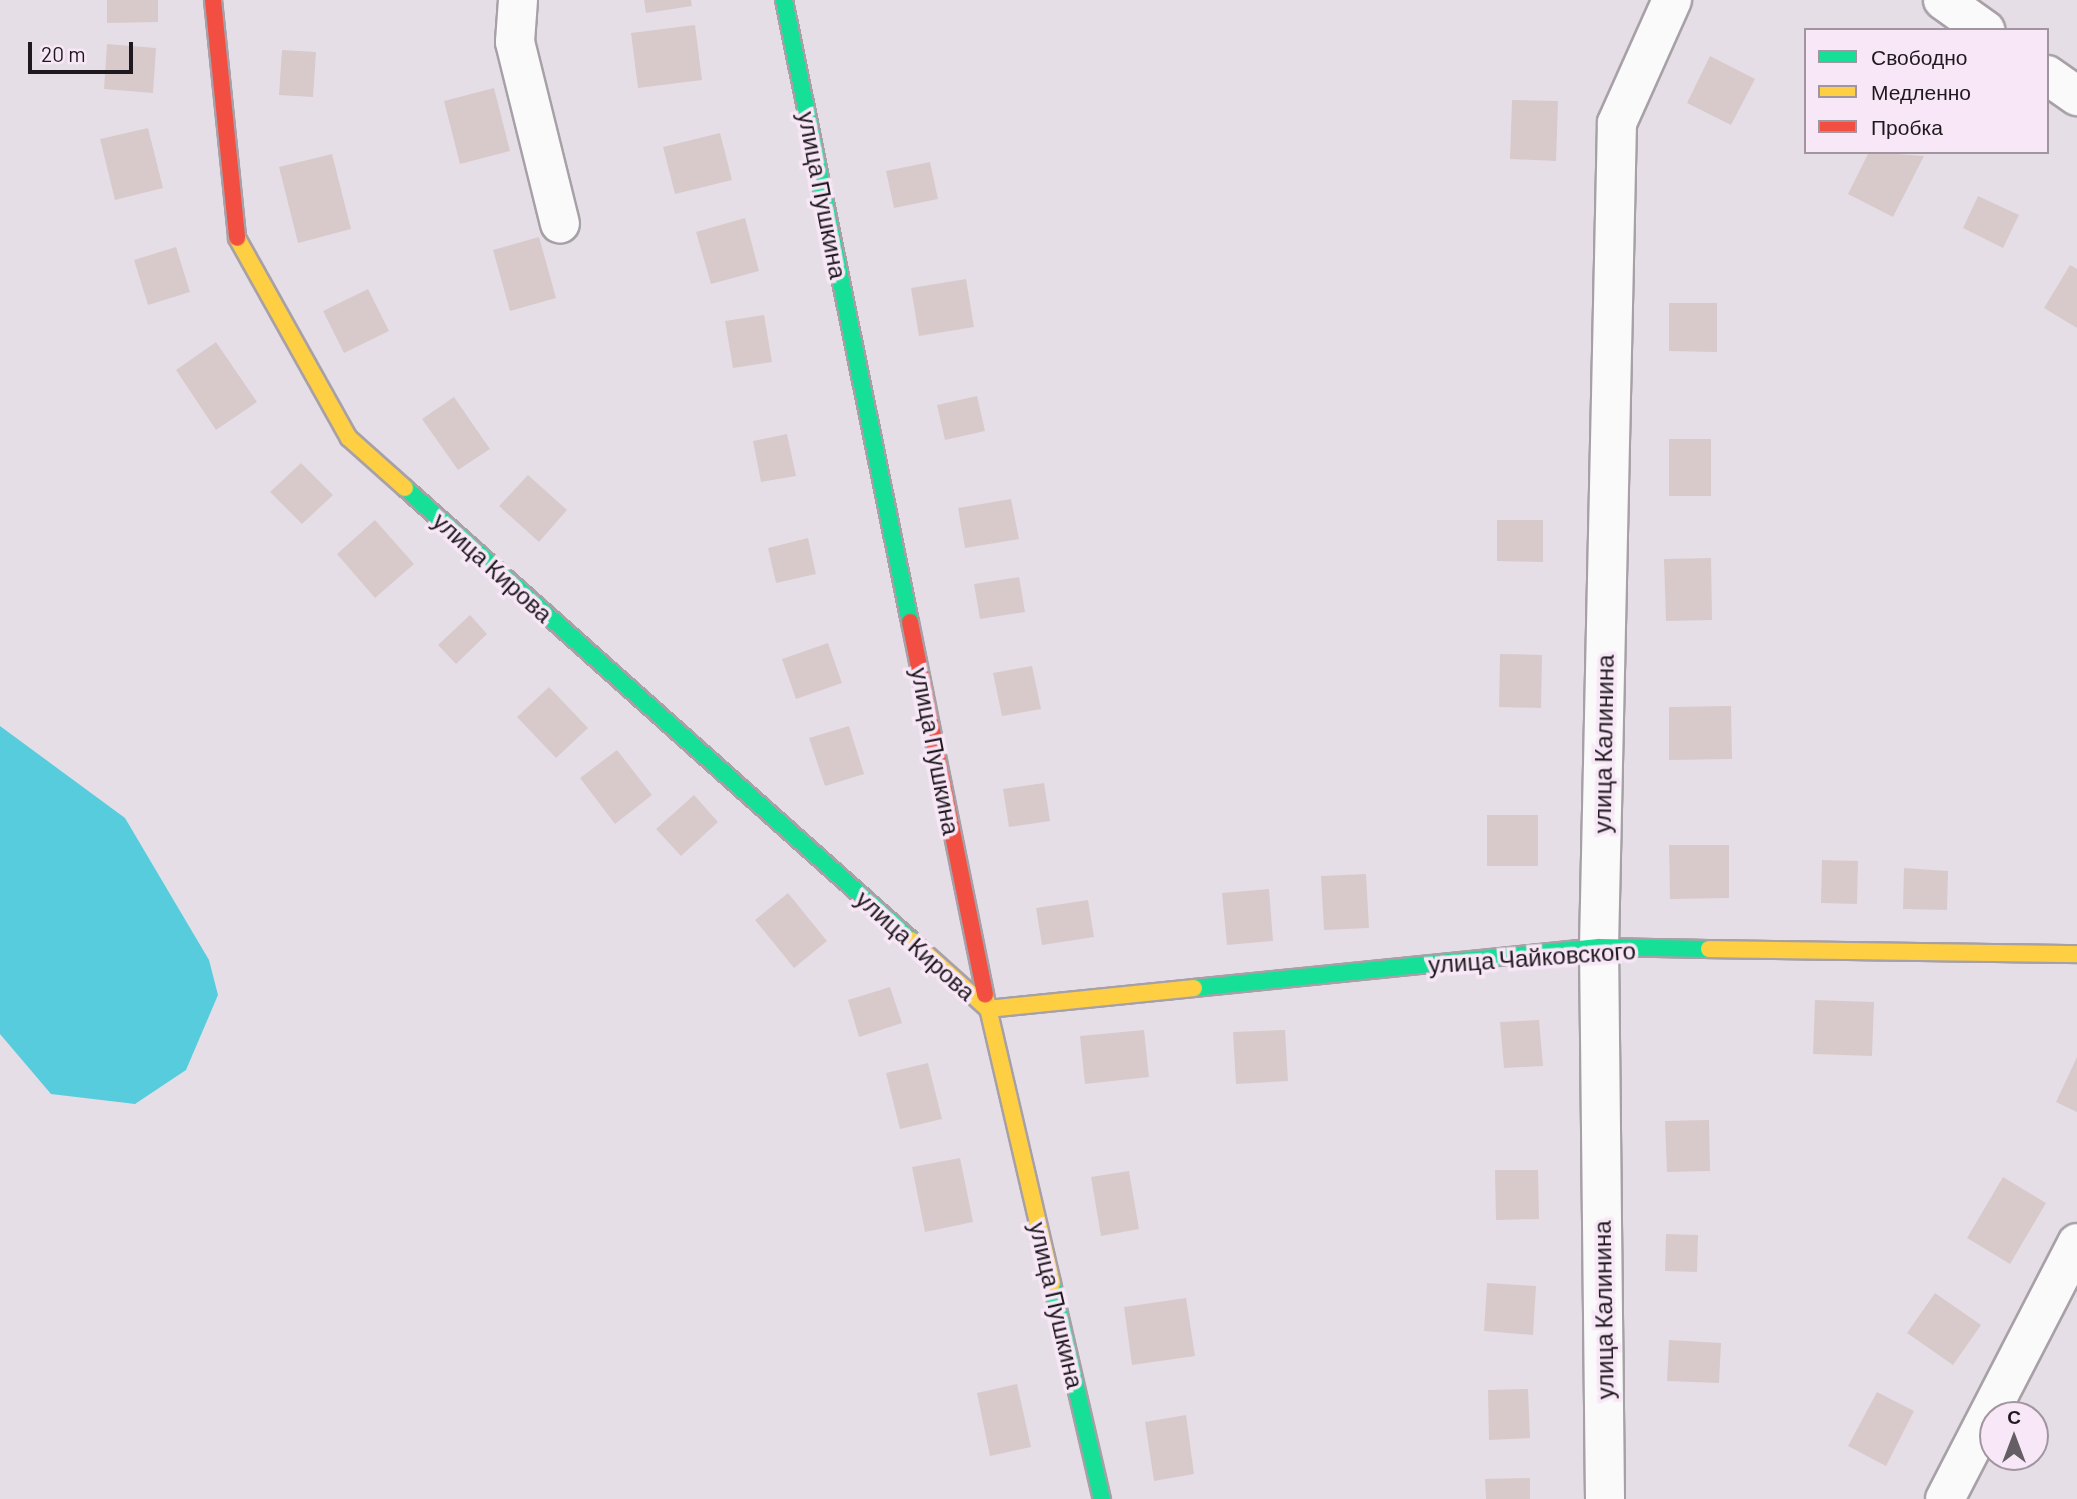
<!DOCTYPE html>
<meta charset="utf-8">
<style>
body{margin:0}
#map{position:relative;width:2077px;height:1499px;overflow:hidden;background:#e6dee6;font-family:Barlow,sans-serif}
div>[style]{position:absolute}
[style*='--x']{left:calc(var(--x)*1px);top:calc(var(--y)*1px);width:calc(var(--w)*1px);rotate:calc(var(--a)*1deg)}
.water>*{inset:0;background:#56ccdd}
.building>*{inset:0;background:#d8caca}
.roads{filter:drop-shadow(2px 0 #a7a1a7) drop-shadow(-2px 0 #a7a1a7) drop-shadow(0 2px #a7a1a7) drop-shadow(0 -2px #a7a1a7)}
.street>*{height:38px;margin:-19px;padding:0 19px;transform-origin:19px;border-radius:19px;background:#fbfafb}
.fast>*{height:16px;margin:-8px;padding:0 8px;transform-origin:8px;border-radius:8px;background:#16e098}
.slow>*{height:16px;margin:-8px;padding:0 8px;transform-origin:8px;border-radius:8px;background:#ffcf43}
.jam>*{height:16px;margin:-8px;padding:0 8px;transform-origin:8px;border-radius:8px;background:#f24e42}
span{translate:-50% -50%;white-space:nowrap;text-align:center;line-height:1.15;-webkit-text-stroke:7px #f8e7f6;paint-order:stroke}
.street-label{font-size:24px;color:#1f191f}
.legend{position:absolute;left:1804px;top:28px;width:245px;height:126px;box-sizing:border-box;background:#f8e7f6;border:2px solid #a195a0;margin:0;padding:9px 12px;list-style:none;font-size:21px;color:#1f191f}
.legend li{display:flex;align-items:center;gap:14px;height:35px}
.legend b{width:35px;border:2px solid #a195a0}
.north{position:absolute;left:1979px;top:1401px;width:70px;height:70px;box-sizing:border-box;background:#f8e7f6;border:2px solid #a195a0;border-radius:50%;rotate:0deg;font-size:19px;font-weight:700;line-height:28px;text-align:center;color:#1f191f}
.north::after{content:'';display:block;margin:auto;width:24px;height:32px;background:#655e65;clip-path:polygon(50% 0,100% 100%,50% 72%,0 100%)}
.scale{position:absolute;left:28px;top:42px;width:105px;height:32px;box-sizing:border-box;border:4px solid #1f191f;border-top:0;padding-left:9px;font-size:21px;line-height:24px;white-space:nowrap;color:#1f191f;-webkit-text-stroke:5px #f8e7f6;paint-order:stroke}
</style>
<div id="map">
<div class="water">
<i style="clip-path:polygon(0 726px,125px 818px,209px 960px,218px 995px,186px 1070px,135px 1104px,51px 1094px,0 1034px)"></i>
</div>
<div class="building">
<i style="clip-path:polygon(107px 0,158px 0,158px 22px,107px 23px)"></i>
<i style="clip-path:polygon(644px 0,691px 0,692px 6px,646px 13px)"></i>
<i style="clip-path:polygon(695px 25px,702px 80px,638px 88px,631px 33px)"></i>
<i style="clip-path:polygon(107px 44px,156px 48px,153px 93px,104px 89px)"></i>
<i style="clip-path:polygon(282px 50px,316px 52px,313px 97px,279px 95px)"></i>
<i style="clip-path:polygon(1710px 56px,1755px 79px,1731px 125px,1687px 103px)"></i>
<i style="clip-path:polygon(494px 88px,510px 151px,460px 164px,444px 101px)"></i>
<i style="clip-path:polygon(1512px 100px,1558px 101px,1556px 161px,1510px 159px)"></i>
<i style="clip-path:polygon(148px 128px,163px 188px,115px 200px,100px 139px)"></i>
<i style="clip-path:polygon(720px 133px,732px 180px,675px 194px,663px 147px)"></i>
<i style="clip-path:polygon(1869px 152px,1924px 156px,1893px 217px,1848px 194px)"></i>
<i style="clip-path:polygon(332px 154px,351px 229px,298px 243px,279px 167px)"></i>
<i style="clip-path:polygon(930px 162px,938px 199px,894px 208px,886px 171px)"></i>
<i style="clip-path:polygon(1978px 196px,2019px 215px,2003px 248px,1963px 228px)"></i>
<i style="clip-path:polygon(745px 218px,759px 271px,711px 284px,696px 232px)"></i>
<i style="clip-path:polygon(539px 237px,556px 298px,510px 311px,493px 250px)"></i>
<i style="clip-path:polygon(176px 247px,190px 292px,148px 305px,134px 260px)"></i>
<i style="clip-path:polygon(2070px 265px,2077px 269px,2077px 328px,2044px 308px)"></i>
<i style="clip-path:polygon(966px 279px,974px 327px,919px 336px,911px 288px)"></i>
<i style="clip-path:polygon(368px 289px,389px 331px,344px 353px,323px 311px)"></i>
<i style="clip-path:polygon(1669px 303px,1717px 303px,1717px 352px,1669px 351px)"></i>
<i style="clip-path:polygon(764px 315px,772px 362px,733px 368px,725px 321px)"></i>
<i style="clip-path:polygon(216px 342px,257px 402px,216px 430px,176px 370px)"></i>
<i style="clip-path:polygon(977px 396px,985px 431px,945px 440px,937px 405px)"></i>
<i style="clip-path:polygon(454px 397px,490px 449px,458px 470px,422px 419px)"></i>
<i style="clip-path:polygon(787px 434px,796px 476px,761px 482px,753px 441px)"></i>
<i style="clip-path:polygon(1669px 439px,1711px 439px,1711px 496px,1669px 496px)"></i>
<i style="clip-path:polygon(301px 463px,333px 495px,302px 524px,270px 492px)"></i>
<i style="clip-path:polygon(528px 475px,567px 510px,539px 542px,499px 506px)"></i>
<i style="clip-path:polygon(1011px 499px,1019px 539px,965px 548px,958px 508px)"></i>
<i style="clip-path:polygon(375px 520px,414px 564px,375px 598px,337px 554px)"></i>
<i style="clip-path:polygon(1497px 520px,1543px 520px,1543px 562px,1497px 561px)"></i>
<i style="clip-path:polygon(808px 538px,816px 574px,776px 583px,768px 548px)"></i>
<i style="clip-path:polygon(1711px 558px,1712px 620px,1666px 621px,1664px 559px)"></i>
<i style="clip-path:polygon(1019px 577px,1025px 612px,980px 619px,974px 584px)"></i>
<i style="clip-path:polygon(470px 615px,487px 634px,456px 664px,438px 645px)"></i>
<i style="clip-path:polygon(828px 643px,842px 683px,796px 699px,782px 659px)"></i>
<i style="clip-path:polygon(1500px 654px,1542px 655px,1541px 708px,1499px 707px)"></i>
<i style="clip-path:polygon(1032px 666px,1041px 709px,1002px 716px,993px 673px)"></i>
<i style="clip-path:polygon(549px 687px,588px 728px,556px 758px,517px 717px)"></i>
<i style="clip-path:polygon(1731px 706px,1732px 759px,1669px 760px,1669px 707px)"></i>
<i style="clip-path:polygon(849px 726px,864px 774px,825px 786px,809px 738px)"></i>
<i style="clip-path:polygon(617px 750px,652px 795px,615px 824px,580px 778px)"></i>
<i style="clip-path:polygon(1044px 783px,1050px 821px,1009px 827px,1003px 789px)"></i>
<i style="clip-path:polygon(694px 795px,718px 822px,681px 856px,656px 829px)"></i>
<i style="clip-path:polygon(1487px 815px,1538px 815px,1538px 866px,1487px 866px)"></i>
<i style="clip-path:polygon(1669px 845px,1729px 845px,1729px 898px,1670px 899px)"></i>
<i style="clip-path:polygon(1822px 860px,1858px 861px,1857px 904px,1821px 903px)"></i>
<i style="clip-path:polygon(1904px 868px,1948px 871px,1947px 910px,1903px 909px)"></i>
<i style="clip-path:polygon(1366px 874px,1369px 928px,1324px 930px,1321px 876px)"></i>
<i style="clip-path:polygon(1269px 889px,1273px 941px,1227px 945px,1222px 893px)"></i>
<i style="clip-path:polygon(788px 893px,827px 941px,794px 968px,755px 920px)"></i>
<i style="clip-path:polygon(1088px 900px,1094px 937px,1042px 945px,1036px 908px)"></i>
<i style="clip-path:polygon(890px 987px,902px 1023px,859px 1037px,848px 1000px)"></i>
<i style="clip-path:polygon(1815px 1000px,1874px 1002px,1872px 1056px,1813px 1054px)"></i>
<i style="clip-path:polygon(1539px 1020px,1543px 1066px,1504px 1068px,1500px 1022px)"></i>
<i style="clip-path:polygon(1144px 1030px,1149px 1077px,1085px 1084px,1080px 1036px)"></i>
<i style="clip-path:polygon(1285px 1030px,1288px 1081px,1236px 1084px,1233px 1032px)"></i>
<i style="clip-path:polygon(2077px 1057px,2077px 1112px,2056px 1102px)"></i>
<i style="clip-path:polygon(928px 1063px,942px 1119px,900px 1129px,886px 1073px)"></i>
<i style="clip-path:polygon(1709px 1120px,1710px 1171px,1667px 1172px,1665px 1121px)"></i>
<i style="clip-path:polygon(960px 1158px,973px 1222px,925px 1232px,912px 1167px)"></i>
<i style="clip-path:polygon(1495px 1170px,1538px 1170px,1539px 1219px,1496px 1220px)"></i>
<i style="clip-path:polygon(1129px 1171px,1139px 1229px,1101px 1236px,1091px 1177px)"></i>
<i style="clip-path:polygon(2003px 1177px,2046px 1203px,2010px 1264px,1967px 1238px)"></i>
<i style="clip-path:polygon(1666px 1234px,1698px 1235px,1697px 1272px,1665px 1271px)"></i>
<i style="clip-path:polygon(1487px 1283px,1536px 1286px,1533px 1335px,1484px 1331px)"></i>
<i style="clip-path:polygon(1935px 1293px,1981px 1325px,1953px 1365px,1907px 1333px)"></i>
<i style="clip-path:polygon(1186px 1298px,1195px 1356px,1132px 1365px,1124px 1307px)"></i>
<i style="clip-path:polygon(1669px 1340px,1721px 1343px,1719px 1383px,1667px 1381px)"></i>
<i style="clip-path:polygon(1017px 1384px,1031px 1447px,990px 1456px,977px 1393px)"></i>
<i style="clip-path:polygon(1528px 1389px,1530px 1438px,1489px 1440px,1488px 1390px)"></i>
<i style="clip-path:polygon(1877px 1392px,1914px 1411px,1886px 1466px,1848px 1446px)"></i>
<i style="clip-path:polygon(1186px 1415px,1194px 1474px,1154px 1481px,1145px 1422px)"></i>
<i style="clip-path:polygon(1530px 1478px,1530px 1499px,1486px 1499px,1485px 1479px)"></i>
</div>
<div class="roads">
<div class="street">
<i style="--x:518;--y:0;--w:42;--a:94.1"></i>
<i style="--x:515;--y:42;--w:187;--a:76.1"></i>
<i style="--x:1943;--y:0;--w:52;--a:35.5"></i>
<i style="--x:2047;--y:75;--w:37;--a:35"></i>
<i style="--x:1605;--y:1499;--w:552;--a:-90.62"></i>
<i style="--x:1599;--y:947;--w:824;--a:-88.75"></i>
<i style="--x:1617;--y:123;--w:135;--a:-65.9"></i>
<i style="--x:1945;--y:1499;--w:288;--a:-62.7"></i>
</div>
<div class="fast">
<i style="--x:784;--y:0;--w:635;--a:78.55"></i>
<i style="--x:405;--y:488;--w:678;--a:41.77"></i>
<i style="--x:1194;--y:988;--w:407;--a:-5.8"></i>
<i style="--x:1599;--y:947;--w:110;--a:1"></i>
<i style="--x:1052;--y:1283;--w:222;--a:77"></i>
</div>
<div class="slow">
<i style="--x:237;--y:238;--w:229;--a:60.8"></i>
<i style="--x:349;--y:438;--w:75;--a:41.8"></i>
<i style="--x:911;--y:940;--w:103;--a:41.9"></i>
<i style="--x:988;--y:1009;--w:207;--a:-5.8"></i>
<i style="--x:1709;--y:949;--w:368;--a:0.8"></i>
<i style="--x:985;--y:995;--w:296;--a:76.9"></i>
</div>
<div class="jam">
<i style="--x:213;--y:0;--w:239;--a:84.2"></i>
<i style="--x:910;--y:622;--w:380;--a:78.6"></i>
</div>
</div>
<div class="street-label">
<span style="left:823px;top:195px;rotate:79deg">улица Пушкина</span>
<span style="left:493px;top:567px;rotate:42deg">улица Кирова</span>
<span style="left:1603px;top:744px;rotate:-89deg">улица Калинина</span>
<span style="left:936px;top:751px;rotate:79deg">улица Пушкина</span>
<span style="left:916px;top:945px;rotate:42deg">улица Кирова</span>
<span style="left:1532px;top:957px;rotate:-4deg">улица Чайковского</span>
<span style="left:1057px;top:1305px;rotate:77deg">улица Пушкина</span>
<span style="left:1603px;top:1310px;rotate:-91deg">улица Калинина</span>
</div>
<ul class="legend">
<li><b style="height:9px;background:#16e098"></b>Свободно</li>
<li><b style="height:9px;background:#ffcf43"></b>Медленно</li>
<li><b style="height:9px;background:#f24e42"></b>Пробка</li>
</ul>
<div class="north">С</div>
<div class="scale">20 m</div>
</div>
